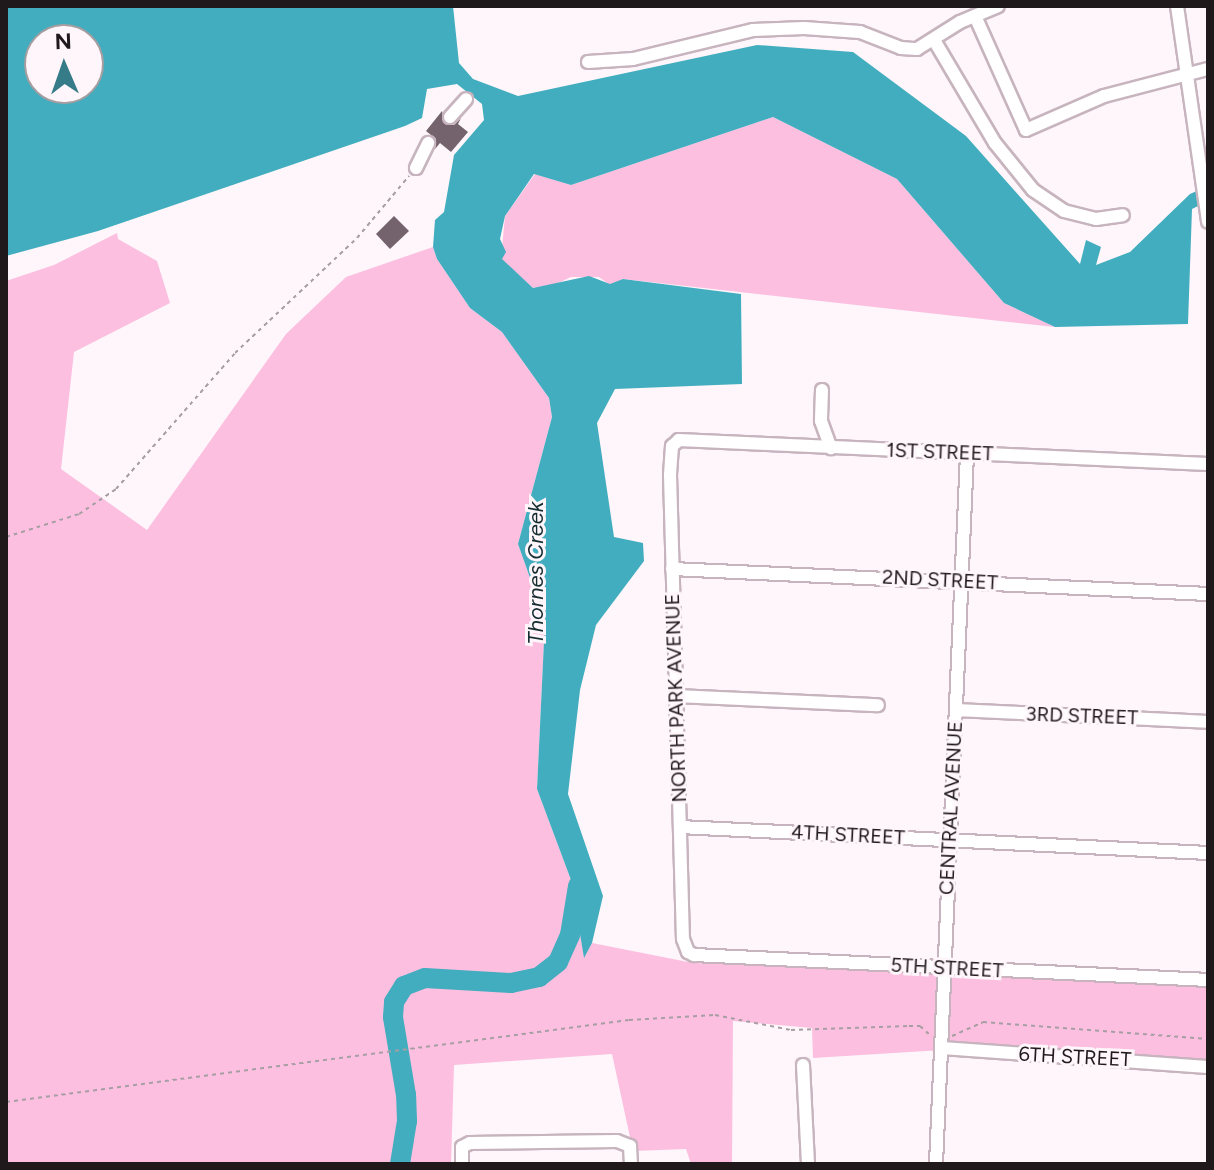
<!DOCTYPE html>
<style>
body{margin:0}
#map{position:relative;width:1214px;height:1170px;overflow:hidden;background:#fef6fa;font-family:Figtree,sans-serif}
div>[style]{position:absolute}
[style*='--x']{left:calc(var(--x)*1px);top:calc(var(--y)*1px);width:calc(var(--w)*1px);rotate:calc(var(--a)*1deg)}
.green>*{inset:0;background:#fcbfe0}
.water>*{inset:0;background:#42adbf}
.river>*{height:20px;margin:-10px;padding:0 10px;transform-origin:10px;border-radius:10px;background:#42adbf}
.building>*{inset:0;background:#74636c}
.path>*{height:2px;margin-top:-1px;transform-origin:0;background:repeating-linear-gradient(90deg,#a69ea2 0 4px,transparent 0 8px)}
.roads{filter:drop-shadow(2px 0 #c7b4be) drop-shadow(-2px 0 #c7b4be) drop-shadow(0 2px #c7b4be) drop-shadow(0 -2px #c7b4be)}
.minor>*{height:12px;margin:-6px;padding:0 6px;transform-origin:6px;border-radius:6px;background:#fff}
span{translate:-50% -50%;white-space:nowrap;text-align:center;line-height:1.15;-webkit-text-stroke:6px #fef6fa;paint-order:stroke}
.street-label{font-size:20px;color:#20191c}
.water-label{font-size:22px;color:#162e32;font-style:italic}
.frame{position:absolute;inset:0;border:8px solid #20191c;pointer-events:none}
.north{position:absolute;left:24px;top:24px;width:80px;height:80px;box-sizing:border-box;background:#fef6fa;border:2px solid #a59ea1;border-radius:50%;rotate:358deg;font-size:22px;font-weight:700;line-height:32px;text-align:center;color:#20191c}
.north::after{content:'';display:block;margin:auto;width:28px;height:36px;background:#367c88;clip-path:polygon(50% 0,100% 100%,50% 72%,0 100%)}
</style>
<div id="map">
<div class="green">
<i style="clip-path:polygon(773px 117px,897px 179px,1004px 303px,1055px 327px,623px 279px,610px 285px,599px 277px,571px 277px,556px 284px,533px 288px,501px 259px,505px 216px,535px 174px,571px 185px)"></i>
<i style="clip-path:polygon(117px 233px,118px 239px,157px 261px,170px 303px,74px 352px,61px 469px,147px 530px,286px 334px,346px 277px,433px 247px,437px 259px,470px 308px,502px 332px,549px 398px,552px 417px,518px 544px,545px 620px,537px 789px,571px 880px,584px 957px,592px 943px,693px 963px,1208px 980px,1208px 1075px,942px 1050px,813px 1058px,812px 1028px,733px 1021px,732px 1164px,691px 1164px,686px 1149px,633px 1151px,612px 1054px,454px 1065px,451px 1164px,6px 1164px,6px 281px,54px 265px)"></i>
</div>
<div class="water">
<i style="clip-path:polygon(evenodd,6px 6px,453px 6px,459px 63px,473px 79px,518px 96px,757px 45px,853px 52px,966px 136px,1080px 264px,1086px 240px,1101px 247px,1096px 265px,1130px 252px,1190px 194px,1208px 186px,1208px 201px,1192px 209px,1188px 324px,1055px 327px,1004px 303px,897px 179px,773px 117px,571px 185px,534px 174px,505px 216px,500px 239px,506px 252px,502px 259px,533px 288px,589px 276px,610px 284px,623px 279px,741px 294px,742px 384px,615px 389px,597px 423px,614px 537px,643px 543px,644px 561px,596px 625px,580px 690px,568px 794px,603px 896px,592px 943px,584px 958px,571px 880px,537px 789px,545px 620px,518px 544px,552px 417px,549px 398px,502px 332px,470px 308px,437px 259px,433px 247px,435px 220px,444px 212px,454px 155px,484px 120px,482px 104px,457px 84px,427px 89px,422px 118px,405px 126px,98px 231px,6px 256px,6px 6px,40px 40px,88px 40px,88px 88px,40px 88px,40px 40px)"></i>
</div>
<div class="river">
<i style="--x:400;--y:1164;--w:44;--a:-80.8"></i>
<i style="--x:407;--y:1121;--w:26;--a:-92"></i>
<i style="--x:406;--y:1095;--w:79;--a:-99.5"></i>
<i style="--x:393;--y:1017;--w:15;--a:-86"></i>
<i style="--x:394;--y:1002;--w:19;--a:-58"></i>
<i style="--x:404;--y:986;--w:22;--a:-21"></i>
<i style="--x:425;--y:978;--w:86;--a:3.3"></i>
<i style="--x:511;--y:983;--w:29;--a:-12"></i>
<i style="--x:539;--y:977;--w:24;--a:-38"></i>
<i style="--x:558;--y:962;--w:30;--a:-66"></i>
<i style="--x:570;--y:935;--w:50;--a:-80.7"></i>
</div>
<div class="building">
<i style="clip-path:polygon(442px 111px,445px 124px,454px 125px,461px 118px,458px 124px,468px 132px,451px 152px,440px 143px,435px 149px,436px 139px,426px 131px)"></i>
<i style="clip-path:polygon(394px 216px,409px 231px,390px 249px,376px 234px)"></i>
</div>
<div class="path">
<i style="--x:6;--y:537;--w:77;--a:-17.5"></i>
<i style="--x:79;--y:514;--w:45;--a:-34"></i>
<i style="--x:116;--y:489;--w:181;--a:-48.8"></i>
<i style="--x:235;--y:353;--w:168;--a:-43.3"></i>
<i style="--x:357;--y:238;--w:81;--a:-50"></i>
<i style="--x:952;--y:1036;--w:34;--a:-24"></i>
<i style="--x:983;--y:1022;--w:226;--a:4.3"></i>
<i style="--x:6;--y:1102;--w:628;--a:-7.5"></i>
<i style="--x:629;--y:1020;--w:86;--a:-3.3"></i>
<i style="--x:715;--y:1015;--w:77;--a:11.2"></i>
<i style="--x:791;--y:1030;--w:118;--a:-1.9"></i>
<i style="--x:909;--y:1026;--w:11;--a:0"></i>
<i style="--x:920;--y:1026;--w:13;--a:42"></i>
</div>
<div class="roads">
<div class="minor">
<i style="--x:1177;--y:6;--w:218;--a:81.8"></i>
<i style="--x:975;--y:16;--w:125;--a:65.9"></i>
<i style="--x:1026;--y:130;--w:85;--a:-23.6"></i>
<i style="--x:1104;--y:96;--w:107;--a:-14.6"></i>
<i style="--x:934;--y:40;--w:120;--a:59.4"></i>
<i style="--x:995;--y:143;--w:60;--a:51"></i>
<i style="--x:1033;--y:190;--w:37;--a:34"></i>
<i style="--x:1064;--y:211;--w:33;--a:14"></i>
<i style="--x:1096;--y:219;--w:27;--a:-8"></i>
<i style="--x:588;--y:62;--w:45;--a:-3.8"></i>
<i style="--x:633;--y:59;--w:123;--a:-13.6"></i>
<i style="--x:753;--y:30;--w:51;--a:-2.2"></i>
<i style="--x:804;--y:28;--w:56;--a:4.1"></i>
<i style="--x:860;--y:32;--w:44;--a:21.3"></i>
<i style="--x:901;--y:48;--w:16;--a:4"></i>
<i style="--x:917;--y:49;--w:51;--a:-32.1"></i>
<i style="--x:960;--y:22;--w:41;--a:-22.8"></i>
<i style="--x:450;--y:117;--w:24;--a:-48"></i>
<i style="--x:416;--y:168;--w:28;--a:-64"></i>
<i style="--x:822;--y:390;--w:31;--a:92"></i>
<i style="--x:821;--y:421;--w:29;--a:70"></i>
<i style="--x:1208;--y:464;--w:530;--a:-177.4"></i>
<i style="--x:679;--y:440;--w:9;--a:139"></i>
<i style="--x:672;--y:446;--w:29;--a:94"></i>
<i style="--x:670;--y:475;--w:464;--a:88.4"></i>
<i style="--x:683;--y:939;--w:14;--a:69"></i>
<i style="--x:688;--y:952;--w:7;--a:27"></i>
<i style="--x:694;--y:955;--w:515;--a:2.78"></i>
<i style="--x:672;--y:569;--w:537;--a:2.67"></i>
<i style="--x:676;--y:696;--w:202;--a:2.6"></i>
<i style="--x:956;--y:710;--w:252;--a:2.7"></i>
<i style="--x:680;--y:827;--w:529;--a:2.82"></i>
<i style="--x:941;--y:1048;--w:268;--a:4.1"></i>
<i style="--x:803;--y:1065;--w:99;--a:87.1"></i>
<i style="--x:462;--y:1164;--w:17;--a:-90"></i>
<i style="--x:462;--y:1147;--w:9;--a:-27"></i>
<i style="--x:470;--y:1143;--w:147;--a:-0.8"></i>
<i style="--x:617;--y:1141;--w:14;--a:21"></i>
<i style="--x:630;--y:1146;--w:18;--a:87"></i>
<i style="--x:936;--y:1164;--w:712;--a:-87.5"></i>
</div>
</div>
<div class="street-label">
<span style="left:940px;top:452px;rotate:2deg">1ST STREET</span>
<span style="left:940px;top:580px;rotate:3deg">2ND STREET</span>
<span style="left:676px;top:698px;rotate:-92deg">NORTH PARK AVENUE</span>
<span style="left:1082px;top:716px;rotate:2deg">3RD STREET</span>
<span style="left:951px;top:808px;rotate:-87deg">CENTRAL AVENUE</span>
<span style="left:848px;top:835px;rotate:3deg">4TH STREET</span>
<span style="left:947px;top:968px;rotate:3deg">5TH STREET</span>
<span style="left:1075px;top:1057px;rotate:3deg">6TH STREET</span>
</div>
<div class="water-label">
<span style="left:536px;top:573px;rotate:-90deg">Thornes Creek</span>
</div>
<div class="frame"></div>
<div class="north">N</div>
</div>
